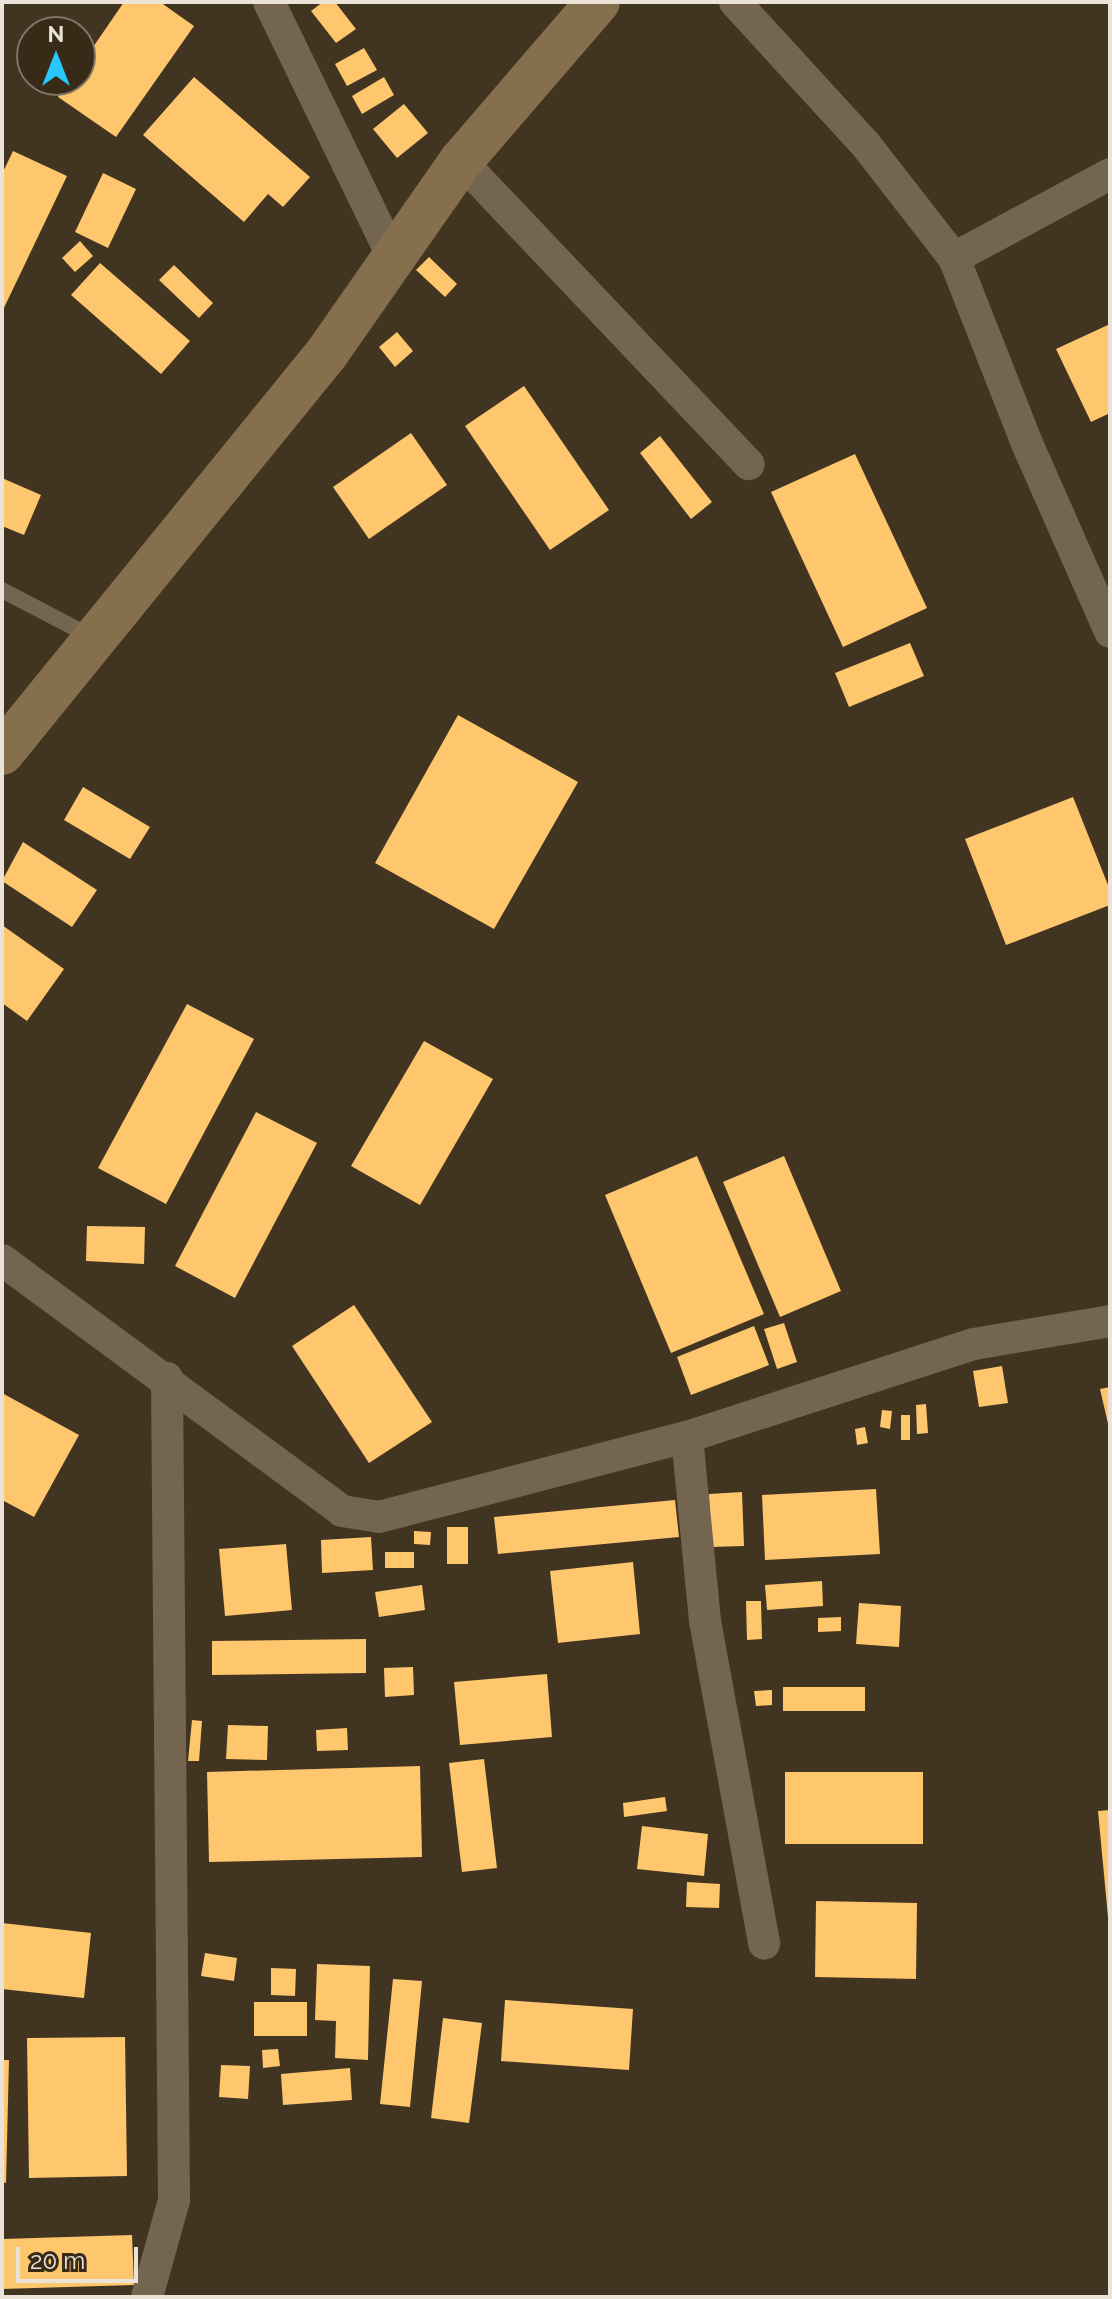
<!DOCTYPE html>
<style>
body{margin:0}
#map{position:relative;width:1112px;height:2299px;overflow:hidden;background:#413521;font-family:Raleway,sans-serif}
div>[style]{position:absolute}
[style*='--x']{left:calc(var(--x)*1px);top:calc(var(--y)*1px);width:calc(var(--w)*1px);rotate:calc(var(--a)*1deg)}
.building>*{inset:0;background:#fec66d}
.lane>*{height:16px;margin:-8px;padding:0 8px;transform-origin:8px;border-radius:8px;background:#736550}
.street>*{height:32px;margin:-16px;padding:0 16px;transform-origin:16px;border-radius:16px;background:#736550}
.secondary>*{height:44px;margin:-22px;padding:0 22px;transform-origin:22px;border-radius:22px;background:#856f4c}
span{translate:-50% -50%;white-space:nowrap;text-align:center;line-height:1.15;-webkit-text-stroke:8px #372a17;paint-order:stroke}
.frame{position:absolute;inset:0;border:4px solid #ebe3d7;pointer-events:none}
.north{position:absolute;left:16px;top:16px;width:80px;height:80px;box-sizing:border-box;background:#372a17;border:2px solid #7f7464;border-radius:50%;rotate:0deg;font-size:22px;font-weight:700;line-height:32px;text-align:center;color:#ebe3d7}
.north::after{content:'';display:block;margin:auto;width:28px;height:36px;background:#28c8ff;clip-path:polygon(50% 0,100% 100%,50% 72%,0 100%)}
.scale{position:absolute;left:16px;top:2247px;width:122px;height:36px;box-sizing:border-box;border:4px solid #ebe3d7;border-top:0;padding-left:10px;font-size:24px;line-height:28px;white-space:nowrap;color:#ebe3d7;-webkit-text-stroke:6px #372a17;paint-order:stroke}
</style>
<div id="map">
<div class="building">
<i style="clip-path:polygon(124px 2px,160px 2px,194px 26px,116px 137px,58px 97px,70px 80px,80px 80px,80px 66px)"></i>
<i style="clip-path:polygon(323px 2px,335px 2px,356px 29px,336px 43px,311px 11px)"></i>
<i style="clip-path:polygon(364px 48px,377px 70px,347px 86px,335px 64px)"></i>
<i style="clip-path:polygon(194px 77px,310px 177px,283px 207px,268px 194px,244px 222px,143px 135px)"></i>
<i style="clip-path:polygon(384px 77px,394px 95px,362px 114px,352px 96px)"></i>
<i style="clip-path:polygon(404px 104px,428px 133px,397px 158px,373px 129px)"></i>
<i style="clip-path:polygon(13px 151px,67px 176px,2px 312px,2px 174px)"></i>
<i style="clip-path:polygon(103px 173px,136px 189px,108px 248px,75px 232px)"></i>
<i style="clip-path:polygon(80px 241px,93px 256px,75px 272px,62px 258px)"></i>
<i style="clip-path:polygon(429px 257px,457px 284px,445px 297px,416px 270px)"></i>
<i style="clip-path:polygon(100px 263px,190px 341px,161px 374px,71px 295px)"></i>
<i style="clip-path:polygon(174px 265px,213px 303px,199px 318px,159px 280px)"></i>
<i style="clip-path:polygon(1110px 324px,1110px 413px,1091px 422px,1056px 349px)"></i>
<i style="clip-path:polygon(397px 332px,413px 351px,395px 367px,379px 347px)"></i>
<i style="clip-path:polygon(524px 386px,609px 510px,550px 550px,465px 426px)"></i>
<i style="clip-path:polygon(411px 433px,447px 485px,369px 539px,333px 487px)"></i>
<i style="clip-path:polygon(660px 436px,712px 502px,691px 519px,640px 453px)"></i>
<i style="clip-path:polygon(855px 454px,927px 608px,843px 647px,771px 492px)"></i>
<i style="clip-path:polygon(2px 478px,41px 495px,24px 535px,2px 526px)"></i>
<i style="clip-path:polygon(910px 643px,924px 676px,849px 707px,835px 673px)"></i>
<i style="clip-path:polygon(458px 715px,578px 782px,494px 929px,375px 863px)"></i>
<i style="clip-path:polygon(83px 787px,150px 827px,130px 859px,64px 820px)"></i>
<i style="clip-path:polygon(1073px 797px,1110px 890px,1110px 905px,1006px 945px,965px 839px)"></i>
<i style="clip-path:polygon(23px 842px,97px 890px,72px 927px,2px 881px)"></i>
<i style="clip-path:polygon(2px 925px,64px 969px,27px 1021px,2px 1003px)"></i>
<i style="clip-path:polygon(187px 1004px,254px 1039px,166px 1204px,98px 1168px)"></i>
<i style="clip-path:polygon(424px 1041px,493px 1079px,420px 1205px,351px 1166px)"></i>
<i style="clip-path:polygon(256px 1112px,317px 1143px,235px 1298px,175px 1266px)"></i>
<i style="clip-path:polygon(697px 1156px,764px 1314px,671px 1353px,605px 1195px)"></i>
<i style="clip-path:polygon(784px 1156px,841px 1291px,780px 1317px,723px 1182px)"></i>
<i style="clip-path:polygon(87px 1226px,145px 1227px,144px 1264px,86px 1261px)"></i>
<i style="clip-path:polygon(354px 1305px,432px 1422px,369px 1463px,292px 1346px)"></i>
<i style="clip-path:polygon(784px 1323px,797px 1362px,777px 1369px,764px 1329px)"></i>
<i style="clip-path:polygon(754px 1326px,769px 1365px,691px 1395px,677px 1357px)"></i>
<i style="clip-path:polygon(1002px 1366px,1008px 1403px,979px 1407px,973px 1371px)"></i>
<i style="clip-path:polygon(1110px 1387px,1110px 1428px,1109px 1428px,1100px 1389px)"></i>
<i style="clip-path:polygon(2px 1393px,79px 1435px,34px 1517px,2px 1500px)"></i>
<i style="clip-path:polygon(926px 1404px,928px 1433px,917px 1434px,916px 1405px)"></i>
<i style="clip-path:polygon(882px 1410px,892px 1411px,890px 1429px,880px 1427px)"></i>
<i style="clip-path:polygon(901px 1415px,910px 1415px,910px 1440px,901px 1440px)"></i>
<i style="clip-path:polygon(865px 1427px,868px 1443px,857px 1445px,855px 1429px)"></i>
<i style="clip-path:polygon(876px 1489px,880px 1554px,765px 1560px,762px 1495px)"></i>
<i style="clip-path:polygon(742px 1492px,744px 1546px,711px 1547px,709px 1494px)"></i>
<i style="clip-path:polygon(675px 1500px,679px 1537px,498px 1554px,494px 1517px)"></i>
<i style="clip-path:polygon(447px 1527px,468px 1527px,468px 1564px,447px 1564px)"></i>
<i style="clip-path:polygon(414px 1531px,431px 1532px,430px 1545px,414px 1544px)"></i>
<i style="clip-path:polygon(371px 1537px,373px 1570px,322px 1573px,321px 1540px)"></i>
<i style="clip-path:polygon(286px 1544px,292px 1610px,225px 1616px,219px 1549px)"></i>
<i style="clip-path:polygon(385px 1552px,414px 1552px,414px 1568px,385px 1568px)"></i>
<i style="clip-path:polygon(633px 1562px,640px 1634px,558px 1643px,550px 1571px)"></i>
<i style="clip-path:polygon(822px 1581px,823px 1606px,767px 1610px,765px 1585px)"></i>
<i style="clip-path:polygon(422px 1585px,425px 1610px,379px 1617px,375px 1592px)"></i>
<i style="clip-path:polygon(746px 1601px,761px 1601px,762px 1639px,747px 1640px)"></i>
<i style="clip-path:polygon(859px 1603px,901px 1606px,899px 1647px,856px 1644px)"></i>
<i style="clip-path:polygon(841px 1617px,841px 1631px,818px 1632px,818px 1618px)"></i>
<i style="clip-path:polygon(366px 1639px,366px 1673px,212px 1675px,212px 1641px)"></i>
<i style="clip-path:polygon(413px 1667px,414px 1695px,385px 1697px,384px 1668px)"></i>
<i style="clip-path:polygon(547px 1674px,552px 1737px,460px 1745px,454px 1682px)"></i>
<i style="clip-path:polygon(783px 1687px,865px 1687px,865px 1711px,783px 1711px)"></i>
<i style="clip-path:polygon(772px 1690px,772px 1705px,756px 1706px,754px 1691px)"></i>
<i style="clip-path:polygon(192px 1720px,202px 1721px,199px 1761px,188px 1761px)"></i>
<i style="clip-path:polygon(228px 1725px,268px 1726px,267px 1760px,226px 1759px)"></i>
<i style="clip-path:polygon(347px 1728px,348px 1750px,317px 1751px,316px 1730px)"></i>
<i style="clip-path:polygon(484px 1759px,497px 1868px,462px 1872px,449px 1763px)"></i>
<i style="clip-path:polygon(420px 1766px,422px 1857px,209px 1862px,207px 1772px)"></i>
<i style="clip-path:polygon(785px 1772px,923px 1772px,923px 1844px,785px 1844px)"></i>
<i style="clip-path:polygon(665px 1797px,667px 1811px,624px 1817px,623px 1803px)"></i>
<i style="clip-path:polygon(1110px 1810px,1110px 1917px,1108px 1917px,1098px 1811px)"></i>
<i style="clip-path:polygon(642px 1826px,708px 1834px,704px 1876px,637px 1869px)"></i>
<i style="clip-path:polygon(687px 1882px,720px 1884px,719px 1908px,686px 1907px)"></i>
<i style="clip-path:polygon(816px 1901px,917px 1903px,916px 1979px,815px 1977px)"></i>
<i style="clip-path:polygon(2px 1923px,91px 1933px,84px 1998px,2px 1989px)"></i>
<i style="clip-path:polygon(205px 1953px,237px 1958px,234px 1981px,201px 1976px)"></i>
<i style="clip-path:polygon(317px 1964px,370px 1966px,368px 2060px,335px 2058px,336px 2021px,315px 2020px)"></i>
<i style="clip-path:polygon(271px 1968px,296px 1969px,295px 1996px,271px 1995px)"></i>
<i style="clip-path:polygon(393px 1979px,422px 1981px,410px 2107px,380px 2104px)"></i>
<i style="clip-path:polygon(505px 2000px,633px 2009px,629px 2070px,501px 2061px)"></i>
<i style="clip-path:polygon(254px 2002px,307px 2002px,307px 2036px,254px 2036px)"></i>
<i style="clip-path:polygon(443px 2018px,482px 2023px,469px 2123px,431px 2118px)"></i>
<i style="clip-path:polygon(125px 2037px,127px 2176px,29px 2178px,27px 2038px)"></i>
<i style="clip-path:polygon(278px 2049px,280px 2066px,263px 2068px,262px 2050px)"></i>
<i style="clip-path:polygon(2px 2060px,9px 2060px,6px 2183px,2px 2182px)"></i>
<i style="clip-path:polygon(221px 2065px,250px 2066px,248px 2099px,219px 2097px)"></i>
<i style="clip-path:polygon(350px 2068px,352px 2100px,283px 2105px,281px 2074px)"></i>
<i style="clip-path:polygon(132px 2235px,134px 2285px,2px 2289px,2px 2239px)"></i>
</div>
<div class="lane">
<i style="--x:2;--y:590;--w:102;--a:27.6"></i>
</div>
<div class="street">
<i style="--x:269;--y:2;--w:281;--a:64.1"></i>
<i style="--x:735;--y:2;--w:194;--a:47.5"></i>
<i style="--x:866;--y:145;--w:143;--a:52.1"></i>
<i style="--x:954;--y:258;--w:204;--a:68.5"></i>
<i style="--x:1029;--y:448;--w:201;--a:66.2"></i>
<i style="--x:461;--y:161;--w:418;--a:46.5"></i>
<i style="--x:954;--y:258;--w:177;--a:-28.3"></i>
<i style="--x:2;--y:1260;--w:423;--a:36.4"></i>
<i style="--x:342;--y:1511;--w:37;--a:9"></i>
<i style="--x:379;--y:1517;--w:318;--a:-14.6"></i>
<i style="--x:687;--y:1437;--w:302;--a:-18"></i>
<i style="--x:974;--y:1344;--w:138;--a:-9.6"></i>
<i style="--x:687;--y:1437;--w:185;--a:84.4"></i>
<i style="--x:705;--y:1621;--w:328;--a:79.6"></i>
<i style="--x:147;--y:2297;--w:101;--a:-74.4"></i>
<i style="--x:174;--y:2200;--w:822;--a:-90.49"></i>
</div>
<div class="secondary">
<i style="--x:2;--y:753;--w:515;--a:-50.91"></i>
<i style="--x:327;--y:353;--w:234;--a:-55.1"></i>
<i style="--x:461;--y:161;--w:210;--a:-49.3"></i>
</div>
<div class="frame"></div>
<div class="north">N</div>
<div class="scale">20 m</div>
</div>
